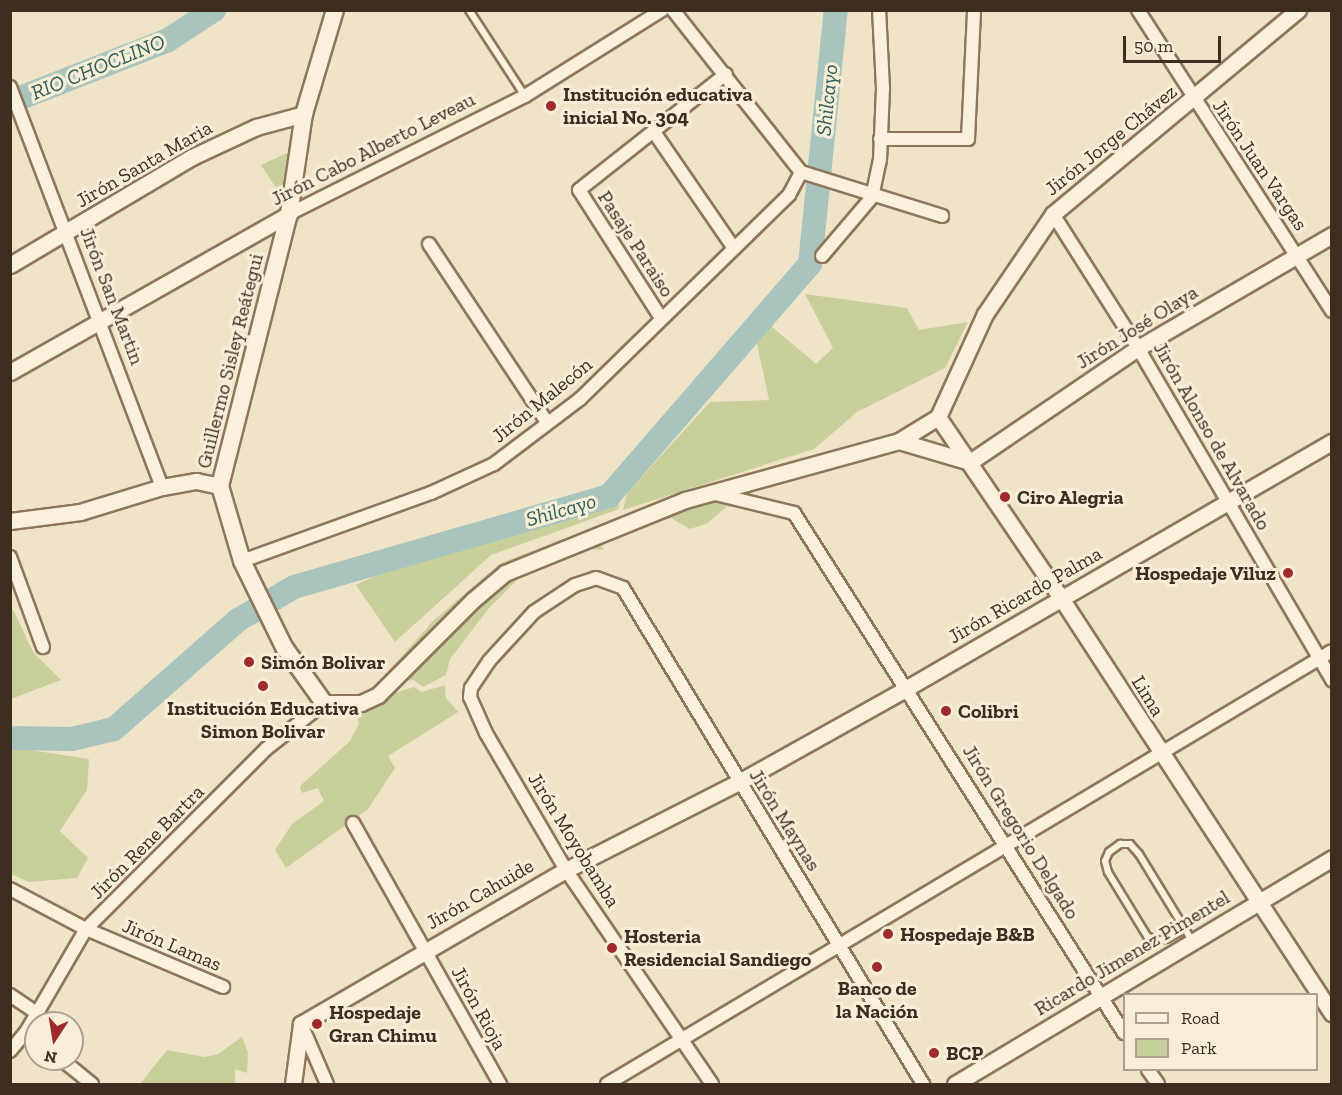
<!DOCTYPE html>
<meta charset="utf-8">
<style>
body{margin:0}
#map{position:relative;width:1342px;height:1095px;overflow:hidden;background:#f0e4c8;font-family:"Zilla Slab",serif}
div>[style]{position:absolute}
[style*='--x']{left:calc(var(--x)*1px);top:calc(var(--y)*1px);width:calc(var(--w)*1px);rotate:calc(var(--a)*1deg)}
.green>*{inset:0;background:#c9cf9b}
.river>*{height:24px;margin:-12px;padding:0 12px;transform-origin:12px;border-radius:12px;background:#a9c4bc}
.roads{filter:drop-shadow(2px 0 #8d765c) drop-shadow(-2px 0 #8d765c) drop-shadow(0 2px #8d765c) drop-shadow(0 -2px #8d765c)}
.service>*{height:6px;margin:-3px;padding:0 3px;transform-origin:3px;border-radius:3px;background:#faf1dc}
.minor>*{height:12px;margin:-6px;padding:0 6px;transform-origin:6px;border-radius:6px;background:#faf1dc}
.tertiary>*{height:15px;margin:-7.5px;padding:0 7.5px;transform-origin:7.5px;border-radius:7.5px;background:#faf1dc}
.secondary>*{height:16px;margin:-8px;padding:0 8px;transform-origin:8px;border-radius:8px;background:#faf1dc}
.dots>*{width:16px;height:16px;translate:-50% -50%;box-sizing:border-box;border:3px solid #f7eed8;border-radius:50%}
span{translate:-50% -50%;white-space:nowrap;text-align:center;line-height:1.15;-webkit-text-stroke:6px #f7eed8;paint-order:stroke}
.poi-label{font-size:20px;color:#3d2e20;font-weight:700}
.left{translate:0 -50%;text-align:left}
.right{translate:-100% -50%;text-align:right}
.street-label{font-size:20px;color:#3d2e20}
.water-label{font-size:21px;color:#2f5d5a;font-style:italic}
.frame{position:absolute;inset:0;border:12px solid #3d2e20;pointer-events:none}
.legend{position:absolute;left:1123px;top:993px;width:195px;height:78px;box-sizing:border-box;background:#f7eed8;border:2px solid #ada18e;margin:0;padding:8px 10px;list-style:none;font-size:18px;color:#3d2e20}
.legend li{display:flex;align-items:center;gap:12px;height:30px}
.legend b{width:30px;border:2px solid #ada18e}
.north{position:absolute;left:24px;top:1011px;width:60px;height:60px;box-sizing:border-box;background:#f7eed8;border:2px solid #ada18e;border-radius:50%;rotate:192deg;font-size:16px;font-weight:700;line-height:24px;text-align:center;color:#3d2e20}
.north::after{content:'';display:block;margin:auto;width:21px;height:27px;background:#9e2a2b;clip-path:polygon(50% 0,100% 100%,50% 72%,0 100%)}
.scale{position:absolute;left:1123px;top:36px;width:98px;height:27px;box-sizing:border-box;border:3px solid #3d2e20;border-top:0;padding-left:8px;font-size:18px;line-height:21px;white-space:nowrap;color:#3d2e20;-webkit-text-stroke:4px #f7eed8;paint-order:stroke}
</style>
<div id="map">
<div class="green">
<i style="clip-path:polygon(302px 146px,288px 206px,261px 165px)"></i>
<i style="clip-path:polygon(805px 294px,907px 308px,919px 330px,968px 322px,945px 368px,857px 412px,814px 449px,623px 510px,627px 493px,710px 402px,769px 400px,757px 344px,770px 325px,816px 364px,833px 348px)"></i>
<i style="clip-path:polygon(847px 459px,848px 466px,769px 483px,750px 493px,756px 500px,743px 509px,727px 506px,708px 523px,690px 529px,671px 518px,601px 537px,603px 550px,585px 549px,523px 574px,489px 608px,450px 659px,446px 675px,423px 687px,414px 680px,393px 682px,378px 691px,377px 684px,434px 620px,501px 563px,560px 540px)"></i>
<i style="clip-path:polygon(618px 497px,619px 509px,491px 555px,395px 642px,356px 585px,396px 566px,546px 523px)"></i>
<i style="clip-path:polygon(10px 603px,33px 652px,61px 680px,11px 699px)"></i>
<i style="clip-path:polygon(445px 685px,446px 698px,458px 712px,388px 756px,395px 768px,368px 809px,286px 868px,275px 850px,292px 824px,324px 801px,318px 788px,302px 793px,300px 786px,350px 741px,359px 724px,355px 708px,359px 696px,371px 689px,378px 698px,414px 687px,422px 692px)"></i>
<i style="clip-path:polygon(11px 747px,89px 759px,87px 790px,60px 831px,88px 858px,77px 878px,29px 882px,11px 874px)"></i>
<i style="clip-path:polygon(242px 1037px,248px 1052px,247px 1073px,235px 1069px,235px 1084px,140px 1084px,167px 1050px,205px 1057px,218px 1054px)"></i>
</div>
<div class="river">
<i style="--x:10;--y:102;--w:170;--a:-21.4"></i>
<i style="--x:168;--y:40;--w:55;--a:-33.1"></i>
<i style="--x:10;--y:738;--w:62;--a:0.9"></i>
<i style="--x:72;--y:739;--w:43;--a:-13.4"></i>
<i style="--x:114;--y:729;--w:165;--a:-41.3"></i>
<i style="--x:238;--y:620;--w:65;--a:-30.5"></i>
<i style="--x:294;--y:587;--w:328;--a:-16.1"></i>
<i style="--x:609;--y:496;--w:307;--a:-49.1"></i>
<i style="--x:810;--y:264;--w:255;--a:-84.2"></i>
</div>
<div class="roads">
<div class="service">
<i style="--x:469;--y:10;--w:103;--a:56.9"></i>
<i style="--x:1185;--y:929;--w:21;--a:152"></i>
<i style="--x:1166;--y:939;--w:10;--a:169"></i>
<i style="--x:1156;--y:941;--w:10;--a:-151"></i>
<i style="--x:1147;--y:936;--w:75;--a:-121.4"></i>
<i style="--x:1108;--y:872;--w:11;--a:-105"></i>
<i style="--x:1105;--y:861;--w:10;--a:-66"></i>
<i style="--x:1109;--y:852;--w:14;--a:-36"></i>
<i style="--x:1120;--y:844;--w:10;--a:0"></i>
<i style="--x:1130;--y:844;--w:13;--a:48"></i>
<i style="--x:1139;--y:854;--w:88;--a:58.5"></i>
<i style="--x:1185;--y:929;--w:14;--a:60"></i>
</div>
<div class="minor">
<i style="--x:673;--y:10;--w:206;--a:51.7"></i>
<i style="--x:801;--y:172;--w:148;--a:17.3"></i>
<i style="--x:1138;--y:10;--w:358;--a:57.2"></i>
<i style="--x:10;--y:87;--w:428;--a:69.2"></i>
<i style="--x:654;--y:132;--w:140;--a:55.5"></i>
<i style="--x:880;--y:139;--w:88;--a:0"></i>
<i style="--x:968;--y:139;--w:129;--a:-87.3"></i>
<i style="--x:289;--y:214;--w:264;--a:-26.6"></i>
<i style="--x:525;--y:96;--w:162;--a:-32.1"></i>
<i style="--x:1053;--y:214;--w:159;--a:57.6"></i>
<i style="--x:1138;--y:348;--w:385;--a:59.7"></i>
<i style="--x:429;--y:244;--w:214;--a:56.5"></i>
<i style="--x:822;--y:256;--w:77;--a:-49.7"></i>
<i style="--x:872;--y:197;--w:38;--a:-78"></i>
<i style="--x:880;--y:160;--w:72;--a:-87.6"></i>
<i style="--x:883;--y:88;--w:78;--a:-92.9"></i>
<i style="--x:661;--y:318;--w:152;--a:-122.6"></i>
<i style="--x:579;--y:190;--w:187;--a:-38.3"></i>
<i style="--x:712;--y:493;--w:84;--a:13.7"></i>
<i style="--x:794;--y:513;--w:616;--a:57.6"></i>
<i style="--x:10;--y:557;--w:96;--a:69.9"></i>
<i style="--x:242;--y:561;--w:201;--a:-19.8"></i>
<i style="--x:431;--y:493;--w:69;--a:-24.7"></i>
<i style="--x:494;--y:464;--w:108;--a:-37.1"></i>
<i style="--x:580;--y:399;--w:292;--a:-44.3"></i>
<i style="--x:789;--y:195;--w:26;--a:-62"></i>
<i style="--x:353;--y:823;--w:300;--a:60.6"></i>
<i style="--x:10;--y:889;--w:86;--a:27.8"></i>
<i style="--x:86;--y:929;--w:149;--a:22.9"></i>
<i style="--x:10;--y:995;--w:32;--a:34"></i>
<i style="--x:301;--y:1024;--w:65;--a:66.6"></i>
<i style="--x:26;--y:1032;--w:12;--a:35"></i>
<i style="--x:10;--y:1051;--w:25;--a:-50"></i>
<i style="--x:26;--y:1032;--w:119;--a:-59.8"></i>
<i style="--x:86;--y:929;--w:255;--a:-45"></i>
<i style="--x:266;--y:749;--w:74;--a:-38.4"></i>
<i style="--x:61;--y:1059;--w:40;--a:39"></i>
<i style="--x:1148;--y:1070;--w:17;--a:54"></i>
<i style="--x:607;--y:1084;--w:844;--a:-30.85"></i>
<i style="--x:712;--y:1084;--w:259;--a:-124.3"></i>
<i style="--x:566;--y:870;--w:159;--a:-120.3"></i>
<i style="--x:486;--y:733;--w:39;--a:-114"></i>
<i style="--x:470;--y:697;--w:9;--a:-84"></i>
<i style="--x:471;--y:688;--w:32;--a:-56"></i>
<i style="--x:489;--y:661;--w:67;--a:-47.4"></i>
<i style="--x:534;--y:612;--w:49;--a:-33.4"></i>
<i style="--x:575;--y:585;--w:22;--a:-18"></i>
<i style="--x:596;--y:578;--w:29;--a:20"></i>
<i style="--x:623;--y:588;--w:580;--a:58.83"></i>
</div>
<div class="tertiary">
<i style="--x:10;--y:265;--w:212;--a:-30.7"></i>
<i style="--x:192;--y:157;--w:71;--a:-25.1"></i>
<i style="--x:256;--y:127;--w:50;--a:-15.2"></i>
<i style="--x:10;--y:372;--w:321;--a:-29.5"></i>
<i style="--x:938;--y:417;--w:219;--a:55.8"></i>
<i style="--x:1061;--y:598;--w:496;--a:56.9"></i>
<i style="--x:899;--y:441;--w:74;--a:16.5"></i>
<i style="--x:970;--y:462;--w:203;--a:-34.2"></i>
<i style="--x:1138;--y:348;--w:225;--a:-30.2"></i>
<i style="--x:10;--y:521;--w:71;--a:-7.3"></i>
<i style="--x:80;--y:512;--w:86;--a:-17"></i>
<i style="--x:162;--y:487;--w:35;--a:-10"></i>
<i style="--x:196;--y:481;--w:25;--a:12"></i>
<i style="--x:324;--y:703;--w:37;--a:0"></i>
<i style="--x:361;--y:703;--w:19;--a:-25"></i>
<i style="--x:378;--y:695;--w:134;--a:-45"></i>
<i style="--x:473;--y:600;--w:42;--a:-40.2"></i>
<i style="--x:505;--y:573;--w:194;--a:-22.1"></i>
<i style="--x:685;--y:500;--w:222;--a:-15.4"></i>
<i style="--x:899;--y:441;--w:46;--a:-31.6"></i>
<i style="--x:938;--y:417;--w:113;--a:-65.5"></i>
<i style="--x:985;--y:314;--w:121;--a:-55.8"></i>
<i style="--x:1053;--y:214;--w:319;--a:-39.8"></i>
<i style="--x:293;--y:1084;--w:61;--a:-82.4"></i>
<i style="--x:301;--y:1024;--w:306;--a:-30.2"></i>
<i style="--x:566;--y:870;--w:194;--a:-27"></i>
<i style="--x:739;--y:782;--w:193;--a:-29.2"></i>
<i style="--x:907;--y:688;--w:491;--a:-30.1"></i>
<i style="--x:955;--y:1084;--w:440;--a:-30.9"></i>
</div>
<div class="secondary">
<i style="--x:324;--y:703;--w:69;--a:-125.5"></i>
<i style="--x:284;--y:647;--w:96;--a:-116"></i>
<i style="--x:242;--y:561;--w:78;--a:-106.3"></i>
<i style="--x:220;--y:486;--w:281;--a:-75.8"></i>
<i style="--x:289;--y:214;--w:101;--a:-81.5"></i>
<i style="--x:304;--y:114;--w:109;--a:-73.4"></i>
</div>
</div>
<div class="dots">
<i style="left:551px;top:106px;background:#9e2a2b"></i>
<i style="left:1005px;top:497px;background:#9e2a2b"></i>
<i style="left:1288px;top:573px;background:#9e2a2b"></i>
<i style="left:249px;top:662px;background:#9e2a2b"></i>
<i style="left:263px;top:686px;background:#9e2a2b"></i>
<i style="left:946px;top:711px;background:#9e2a2b"></i>
<i style="left:888px;top:934px;background:#9e2a2b"></i>
<i style="left:612px;top:948px;background:#9e2a2b"></i>
<i style="left:877px;top:967px;background:#9e2a2b"></i>
<i style="left:317px;top:1024px;background:#9e2a2b"></i>
<i style="left:934px;top:1053px;background:#9e2a2b"></i>
</div>
<div class="poi-label">
<span class="left" style="left:563px;top:106px">Institución educativa<br>inicial No. 304</span>
<span class="left" style="left:1017px;top:497px">Ciro Alegria</span>
<span class="right" style="left:1276px;top:573px">Hospedaje Viluz</span>
<span class="left" style="left:261px;top:662px">Simón Bolivar</span>
<span style="left:263px;top:720px">Institución Educativa<br>Simon Bolivar</span>
<span class="left" style="left:958px;top:711px">Colibri</span>
<span class="left" style="left:900px;top:934px">Hospedaje B&amp;B</span>
<span class="left" style="left:624px;top:948px">Hosteria<br>Residencial Sandiego</span>
<span style="left:877px;top:1000px">Banco de<br>la Nación</span>
<span class="left" style="left:329px;top:1024px">Hospedaje<br>Gran Chimu</span>
<span class="left" style="left:946px;top:1053px">BCP</span>
</div>
<div class="street-label">
<span style="left:1111px;top:140px;rotate:-39deg">Jirón Jorge Chávez</span>
<span style="left:373px;top:149px;rotate:-27deg">Jirón Cabo Alberto Leveau</span>
<span style="left:144px;top:164px;rotate:-30deg">Jirón Santa Maria</span>
<span style="left:1260px;top:165px;rotate:56deg">Jirón Juan Vargas</span>
<span style="left:636px;top:244px;rotate:57deg">Pasaje Paraiso</span>
<span style="left:112px;top:296px;rotate:69deg">Jirón San Martin</span>
<span style="left:1137px;top:327px;rotate:-32deg">Jirón José Olaya</span>
<span style="left:230px;top:361px;rotate:-76deg">Guillermo Sisley Reátegui</span>
<span style="left:542px;top:400px;rotate:-39deg">Jirón Malecón</span>
<span style="left:1212px;top:436px;rotate:60deg">Jirón Alonso de Alvarado</span>
<span style="left:1025px;top:595px;rotate:-30deg">Jirón Ricardo Palma</span>
<span style="left:1148px;top:696px;rotate:58deg">Lima</span>
<span style="left:785px;top:820px;rotate:58deg">Jirón Maynas</span>
<span style="left:1021px;top:832px;rotate:58deg">Jirón Gregorio Delgado</span>
<span style="left:574px;top:840px;rotate:58deg">Jirón Moyobamba</span>
<span style="left:147px;top:842px;rotate:-45deg">Jirón Rene Bartra</span>
<span style="left:480px;top:894px;rotate:-30deg">Jirón Cahuide</span>
<span style="left:172px;top:945px;rotate:23deg">Jirón Lamas</span>
<span style="left:1132px;top:953px;rotate:-31deg">Ricardo Jimenez Pimentel</span>
<span style="left:479px;top:1008px;rotate:61deg">Jirón Rioja</span>
</div>
<div class="water-label">
<span style="left:98px;top:67px;rotate:-22deg">RIO CHOCLINO</span>
<span style="left:827px;top:100px;rotate:-84deg">Shilcayo</span>
<span style="left:561px;top:510px;rotate:-16deg">Shilcayo</span>
</div>
<div class="frame"></div>
<ul class="legend">
<li><b style="height:8px;background:#faf1dc"></b>Road</li>
<li><b style="height:16px;background:#c9cf9b"></b>Park</li>
</ul>
<div class="north">N</div>
<div class="scale">50 m</div>
</div>
